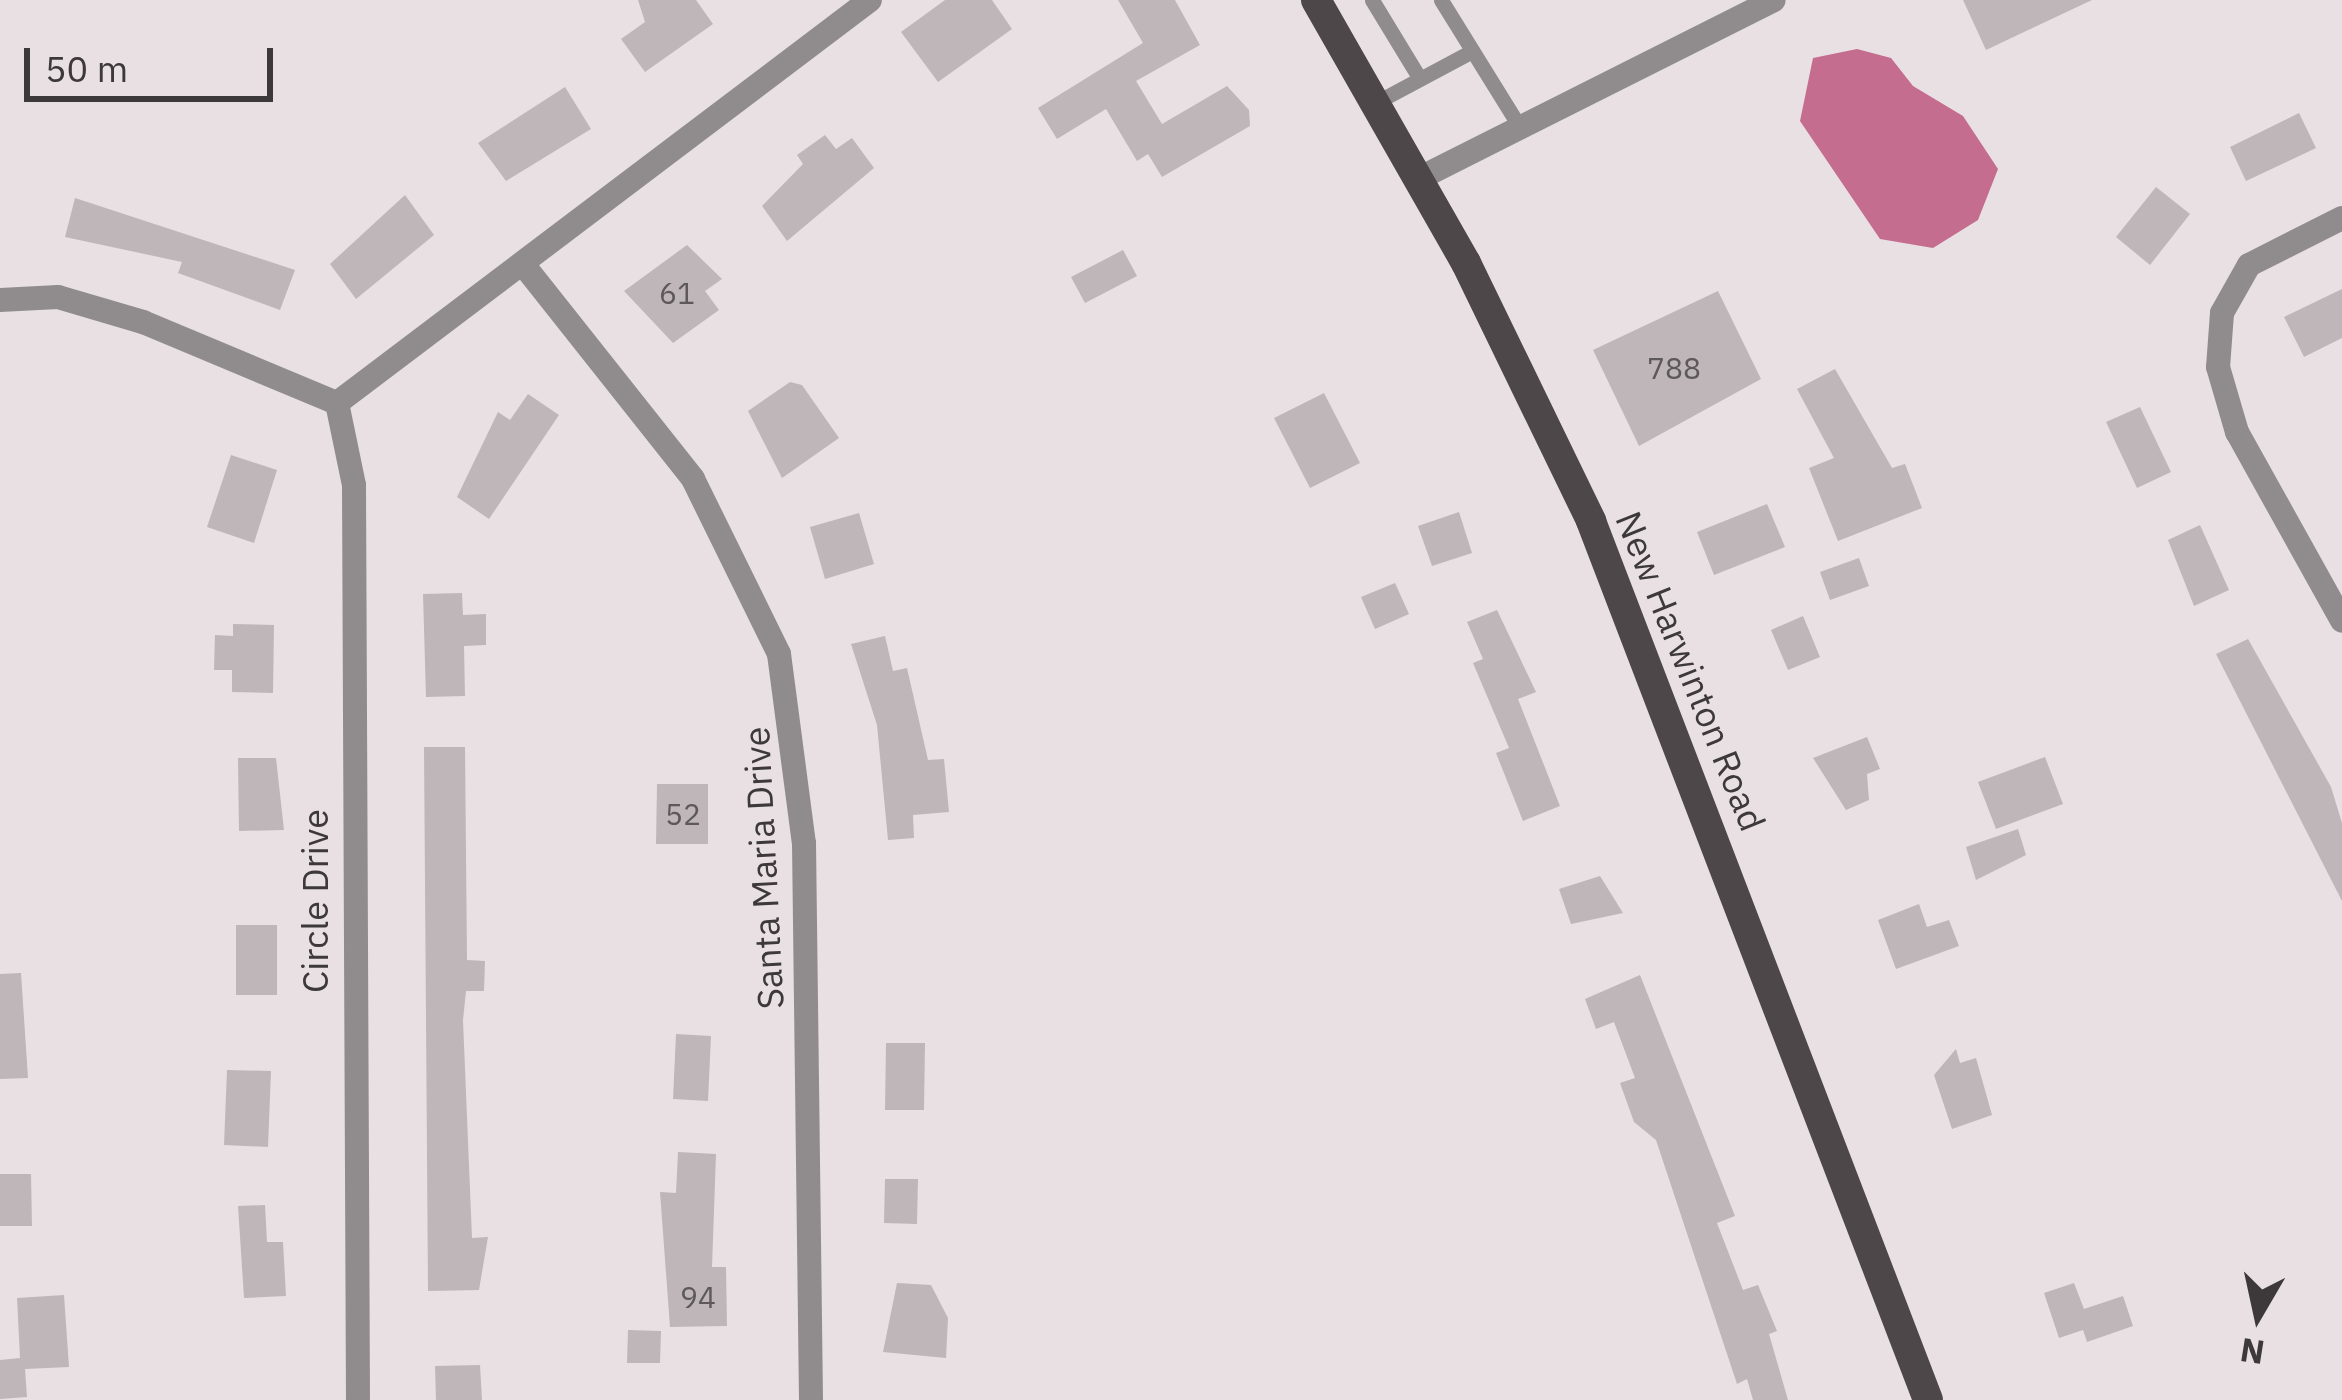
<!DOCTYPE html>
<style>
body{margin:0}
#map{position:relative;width:2342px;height:1400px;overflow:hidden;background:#e8e0e2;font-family:"IBM Plex Sans",sans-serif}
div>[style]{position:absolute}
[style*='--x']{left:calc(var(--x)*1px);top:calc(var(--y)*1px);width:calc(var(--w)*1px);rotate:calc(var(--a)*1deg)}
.water>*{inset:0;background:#c56d8e}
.building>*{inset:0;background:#beb6b9}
.lane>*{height:15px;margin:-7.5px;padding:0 7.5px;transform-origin:7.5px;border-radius:7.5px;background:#908c8d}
.street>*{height:24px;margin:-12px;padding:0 12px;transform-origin:12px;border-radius:12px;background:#908c8d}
.primary>*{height:30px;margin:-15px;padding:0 15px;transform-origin:15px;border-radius:15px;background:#4d4749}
span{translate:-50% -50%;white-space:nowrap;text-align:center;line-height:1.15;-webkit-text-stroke:9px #e8e0e2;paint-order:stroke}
.number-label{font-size:30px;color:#5d585a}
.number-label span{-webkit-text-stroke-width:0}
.street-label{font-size:36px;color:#3d393a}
.north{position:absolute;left:2198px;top:1256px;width:120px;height:120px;-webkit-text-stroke:9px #e8e0e2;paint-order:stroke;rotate:189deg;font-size:33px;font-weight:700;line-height:48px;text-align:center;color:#3d393a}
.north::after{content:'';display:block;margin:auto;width:42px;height:54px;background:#3d393a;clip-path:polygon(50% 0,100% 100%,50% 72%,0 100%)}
.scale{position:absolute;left:24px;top:48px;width:249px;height:54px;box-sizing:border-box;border:6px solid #3d393a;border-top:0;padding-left:15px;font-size:36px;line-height:42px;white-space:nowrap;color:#3d393a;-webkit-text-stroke:9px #e8e0e2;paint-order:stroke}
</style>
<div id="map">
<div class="water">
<i style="clip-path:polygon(1857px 49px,1891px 58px,1913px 86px,1963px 116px,1998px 169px,1978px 220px,1933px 248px,1880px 239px,1800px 121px,1813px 58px)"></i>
</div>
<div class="building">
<i style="clip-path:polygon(638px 0,696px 0,713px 24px,645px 72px,621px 39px,645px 22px)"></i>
<i style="clip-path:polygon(945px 0,992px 0,1012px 29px,938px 82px,901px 32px)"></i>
<i style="clip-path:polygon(1118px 0,1175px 0,1200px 45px,1136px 81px,1162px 124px,1227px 86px,1249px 110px,1250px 126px,1162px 177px,1148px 154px,1137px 161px,1106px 109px,1057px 139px,1038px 108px,1143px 43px)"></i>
<i style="clip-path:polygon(1963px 0,2092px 0,1986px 50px)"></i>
<i style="clip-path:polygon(565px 87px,591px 129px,506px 181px,478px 143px)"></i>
<i style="clip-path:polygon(2299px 113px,2316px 148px,2246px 181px,2230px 147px)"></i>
<i style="clip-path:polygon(825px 135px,836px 149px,852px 138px,874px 168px,787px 241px,762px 206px,803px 164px,797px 155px)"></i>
<i style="clip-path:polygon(2156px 187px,2190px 214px,2150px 265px,2116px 237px)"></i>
<i style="clip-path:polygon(405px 195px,434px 235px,356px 299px,330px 264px)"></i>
<i style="clip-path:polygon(75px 198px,295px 270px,280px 310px,178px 273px,182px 262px,65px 237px)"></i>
<i style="clip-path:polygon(687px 245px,722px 279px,705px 291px,719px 310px,673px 343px,624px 291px)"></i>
<i style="clip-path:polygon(1123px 250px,1137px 276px,1085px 303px,1071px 277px)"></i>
<i style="clip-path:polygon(2342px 289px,2342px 338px,2304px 357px,2284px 317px)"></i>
<i style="clip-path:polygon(1718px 291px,1761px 379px,1639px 446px,1593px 350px)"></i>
<i style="clip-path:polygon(1835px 369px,1892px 468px,1905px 464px,1922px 508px,1838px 541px,1809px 468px,1834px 458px,1797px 389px)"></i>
<i style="clip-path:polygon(790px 382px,802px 385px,839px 438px,782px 478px,748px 411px)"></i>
<i style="clip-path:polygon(1324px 393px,1360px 463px,1310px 488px,1274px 418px)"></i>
<i style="clip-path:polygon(528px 394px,559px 415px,489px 519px,457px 497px,498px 412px,510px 420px)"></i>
<i style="clip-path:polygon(2140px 407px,2171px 472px,2137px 488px,2106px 422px)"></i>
<i style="clip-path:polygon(231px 455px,277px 470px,254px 543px,207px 527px)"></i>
<i style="clip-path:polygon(1767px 504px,1785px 547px,1714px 575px,1697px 532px)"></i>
<i style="clip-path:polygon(1459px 512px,1472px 553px,1432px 566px,1418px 526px)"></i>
<i style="clip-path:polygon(859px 513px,874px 564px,825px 579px,810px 527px)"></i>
<i style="clip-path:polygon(2200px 525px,2229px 590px,2194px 606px,2168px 540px)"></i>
<i style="clip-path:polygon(1859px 558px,1869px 586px,1830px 600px,1820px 572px)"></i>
<i style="clip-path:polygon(1395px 583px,1409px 614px,1375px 629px,1361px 597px)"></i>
<i style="clip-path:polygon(462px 593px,463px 615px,486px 614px,486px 645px,464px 646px,465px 696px,426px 697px,423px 594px)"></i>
<i style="clip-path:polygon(1497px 610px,1536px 692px,1518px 699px,1560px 806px,1523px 821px,1496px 753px,1509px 748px,1473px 663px,1483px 659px,1467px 622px)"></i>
<i style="clip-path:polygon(1803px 616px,1820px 657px,1788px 670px,1771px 630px)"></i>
<i style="clip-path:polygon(233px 624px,274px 625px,273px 693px,232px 692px,232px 670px,214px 670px,215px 635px,233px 636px)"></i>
<i style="clip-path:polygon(885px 636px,893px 671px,907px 668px,928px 760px,944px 759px,949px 812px,913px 815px,914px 838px,888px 840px,877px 725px,851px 644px)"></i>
<i style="clip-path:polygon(2248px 639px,2331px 787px,2342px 823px,2342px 901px,2216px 654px)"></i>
<i style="clip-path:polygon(1867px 737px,1880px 769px,1867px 774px,1869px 800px,1846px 810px,1813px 758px)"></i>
<i style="clip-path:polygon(424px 747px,465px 747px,467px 960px,485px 961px,484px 991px,466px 991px,463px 1020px,472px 1238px,488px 1237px,479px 1290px,428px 1291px)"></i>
<i style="clip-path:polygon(2045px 757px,2063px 804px,1996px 829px,1978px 782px)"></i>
<i style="clip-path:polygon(238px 758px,276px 758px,284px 830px,239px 831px)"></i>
<i style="clip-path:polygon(657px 784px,708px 784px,708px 844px,656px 844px)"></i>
<i style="clip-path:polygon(2018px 829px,2026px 855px,1976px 880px,1966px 847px)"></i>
<i style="clip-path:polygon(1600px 876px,1623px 913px,1571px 924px,1559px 889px)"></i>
<i style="clip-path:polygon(1919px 904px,1927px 927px,1949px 920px,1959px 946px,1896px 969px,1878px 920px)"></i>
<i style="clip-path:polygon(236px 925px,277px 925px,277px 995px,236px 995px)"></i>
<i style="clip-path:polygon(21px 973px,28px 1078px,0 1079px,0 974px)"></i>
<i style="clip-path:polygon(1640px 975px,1735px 1216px,1717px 1223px,1743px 1290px,1758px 1285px,1777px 1331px,1769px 1334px,1788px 1400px,1753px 1400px,1747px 1379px,1737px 1384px,1656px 1140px,1634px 1122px,1620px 1083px,1635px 1078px,1614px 1022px,1596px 1029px,1585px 999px)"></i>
<i style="clip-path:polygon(676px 1034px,711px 1036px,708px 1101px,673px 1099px)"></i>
<i style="clip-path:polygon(886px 1043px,925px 1043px,924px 1110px,885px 1110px)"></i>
<i style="clip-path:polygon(1956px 1049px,1960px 1063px,1976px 1058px,1992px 1115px,1952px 1129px,1934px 1075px)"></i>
<i style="clip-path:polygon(227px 1070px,271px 1071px,268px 1147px,224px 1145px)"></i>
<i style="clip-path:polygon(678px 1152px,716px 1154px,712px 1267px,726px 1267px,727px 1326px,670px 1327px,660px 1192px,676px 1193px)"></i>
<i style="clip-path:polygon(0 1174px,31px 1174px,32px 1226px,0 1226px)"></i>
<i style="clip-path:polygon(885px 1179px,918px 1179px,917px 1224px,884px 1223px)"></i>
<i style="clip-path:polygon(265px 1205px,267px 1242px,283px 1242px,286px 1296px,244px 1298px,238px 1206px)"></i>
<i style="clip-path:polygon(897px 1283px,931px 1285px,948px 1318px,946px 1358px,883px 1352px)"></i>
<i style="clip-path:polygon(2074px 1283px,2084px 1309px,2123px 1296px,2133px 1326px,2087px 1342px,2083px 1330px,2059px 1338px,2044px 1293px)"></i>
<i style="clip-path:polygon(64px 1295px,69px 1367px,25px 1369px,27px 1397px,0 1399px,0 1360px,20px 1358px,17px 1298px)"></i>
<i style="clip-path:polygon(628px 1330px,661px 1331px,660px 1363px,627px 1363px)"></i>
<i style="clip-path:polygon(480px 1365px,482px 1400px,436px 1400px,435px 1366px)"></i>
</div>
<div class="lane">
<i style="--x:1372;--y:0;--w:92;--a:58.7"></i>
<i style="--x:1441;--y:0;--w:146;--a:58.2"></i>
<i style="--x:1375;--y:103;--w:110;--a:-28.2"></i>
</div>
<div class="street">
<i style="--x:1418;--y:179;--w:398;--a:-26.7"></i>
<i style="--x:2342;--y:218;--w:104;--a:153.2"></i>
<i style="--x:2249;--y:265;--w:55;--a:119.4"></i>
<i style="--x:2222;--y:313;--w:54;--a:94.2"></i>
<i style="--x:2218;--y:367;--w:68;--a:73.7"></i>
<i style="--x:2237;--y:432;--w:216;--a:60.9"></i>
<i style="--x:526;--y:268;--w:269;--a:51.6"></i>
<i style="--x:693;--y:479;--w:195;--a:63.8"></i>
<i style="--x:779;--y:654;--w:191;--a:82.5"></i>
<i style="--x:804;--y:843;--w:557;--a:89.28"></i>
<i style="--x:0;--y:300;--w:58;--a:-3"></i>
<i style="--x:58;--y:297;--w:89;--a:16.4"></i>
<i style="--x:143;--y:322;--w:210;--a:22.7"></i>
<i style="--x:337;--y:403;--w:668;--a:-37.09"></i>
<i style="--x:337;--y:403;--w:84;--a:78.3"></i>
<i style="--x:354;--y:485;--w:915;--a:89.75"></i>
</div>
<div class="primary">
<i style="--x:1316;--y:0;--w:303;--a:60.3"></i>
<i style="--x:1466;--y:263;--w:287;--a:64.1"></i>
<i style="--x:1591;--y:521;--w:941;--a:69.02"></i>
</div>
<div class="number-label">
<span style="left:677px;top:293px">61</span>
<span style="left:1674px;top:368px">788</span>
<span style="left:683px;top:814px">52</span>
<span style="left:698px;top:1297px">94</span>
</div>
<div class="street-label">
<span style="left:1691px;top:671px;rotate:68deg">New Harwinton Road</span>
<span style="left:763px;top:868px;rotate:-93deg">Santa Maria Drive</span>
<span style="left:315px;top:901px;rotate:-90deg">Circle Drive</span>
</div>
<div class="north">N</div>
<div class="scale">50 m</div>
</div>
